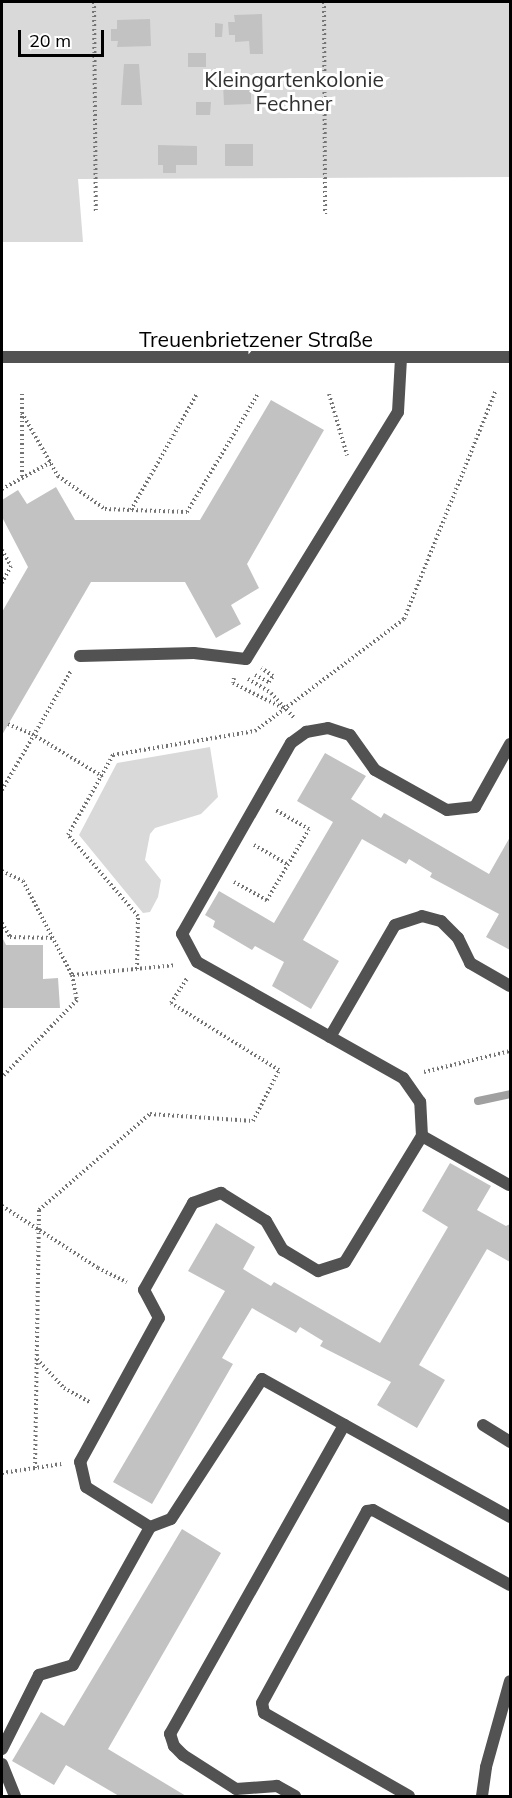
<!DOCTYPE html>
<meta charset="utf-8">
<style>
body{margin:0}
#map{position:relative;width:512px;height:1798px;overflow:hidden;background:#fff;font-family:Mulish,sans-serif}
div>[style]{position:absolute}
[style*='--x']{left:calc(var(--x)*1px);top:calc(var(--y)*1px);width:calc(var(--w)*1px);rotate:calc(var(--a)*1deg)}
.green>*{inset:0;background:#d9d9d9}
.stream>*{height:8px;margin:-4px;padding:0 4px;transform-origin:4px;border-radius:4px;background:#a0a0a0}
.building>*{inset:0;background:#c2c2c2}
.path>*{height:4px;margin-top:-2px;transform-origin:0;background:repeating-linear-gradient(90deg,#747474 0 1.5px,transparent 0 4.5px)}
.lane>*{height:12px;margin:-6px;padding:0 6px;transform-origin:6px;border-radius:6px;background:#525252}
.street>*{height:12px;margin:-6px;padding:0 6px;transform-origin:6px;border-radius:6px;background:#525252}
span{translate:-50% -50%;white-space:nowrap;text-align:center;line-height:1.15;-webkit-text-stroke:6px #fff;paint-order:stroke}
.park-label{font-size:21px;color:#303030}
.street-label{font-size:21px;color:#000}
.frame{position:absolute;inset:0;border:3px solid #000;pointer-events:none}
.scale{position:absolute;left:18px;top:30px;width:86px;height:27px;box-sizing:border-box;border:3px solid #000;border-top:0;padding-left:8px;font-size:18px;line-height:21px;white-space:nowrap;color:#000;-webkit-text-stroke:4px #fff;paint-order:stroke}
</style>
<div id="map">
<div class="green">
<i style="clip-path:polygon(2px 2px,510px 2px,510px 177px,78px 179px,83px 242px,2px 242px)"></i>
<i style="clip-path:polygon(210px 747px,218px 797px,201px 814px,155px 828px,150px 834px,145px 860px,161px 880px,158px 897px,150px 912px,143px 913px,79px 835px,117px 763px)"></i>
</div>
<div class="stream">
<i style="--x:478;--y:1101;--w:33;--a:-12"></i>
</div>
<div class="building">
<i style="clip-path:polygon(262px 14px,263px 54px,250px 54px,249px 41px,235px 42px,235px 35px,229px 35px,228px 22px,235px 22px,234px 15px)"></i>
<i style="clip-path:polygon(150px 19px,151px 46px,117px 47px,118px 41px,111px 41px,111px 29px,117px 29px,117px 20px)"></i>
<i style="clip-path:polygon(215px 23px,223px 24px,222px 37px,215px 37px)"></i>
<i style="clip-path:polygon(188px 53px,206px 53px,206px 67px,188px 67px)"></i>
<i style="clip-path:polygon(124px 64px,139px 64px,142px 105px,121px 105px)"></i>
<i style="clip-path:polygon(223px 83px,251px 83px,251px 104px,224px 105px)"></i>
<i style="clip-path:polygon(196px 102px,211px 102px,210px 115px,196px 115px)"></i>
<i style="clip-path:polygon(225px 144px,253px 144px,253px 166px,225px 166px)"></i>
<i style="clip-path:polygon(158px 145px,197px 146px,197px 165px,176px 165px,176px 173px,163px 173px,163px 165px,158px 165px)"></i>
<i style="clip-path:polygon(271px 400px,324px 430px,247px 564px,259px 588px,231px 605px,241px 624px,216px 638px,185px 582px,91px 582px,2px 735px,2px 612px,28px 567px,2px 517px,2px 500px,18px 490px,27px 504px,56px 487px,75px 520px,200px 520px)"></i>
<i style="clip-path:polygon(325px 753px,366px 776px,351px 799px,381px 818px,384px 813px,489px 874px,510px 837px,510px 950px,486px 937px,499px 914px,430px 877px,432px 873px,409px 859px,406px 864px,362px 839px,303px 940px,339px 961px,311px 1009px,272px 986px,284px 962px,255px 946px,252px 950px,213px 927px,215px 921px,205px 915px,219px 891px,274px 923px,333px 822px,297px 801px)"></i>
<i style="clip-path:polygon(2px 937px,6px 945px,43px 945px,43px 979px,58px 978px,60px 1008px,2px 1008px)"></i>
<i style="clip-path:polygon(450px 1163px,491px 1186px,477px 1210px,506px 1226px,510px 1224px,510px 1262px,487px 1249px,419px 1365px,445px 1380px,417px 1428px,377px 1405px,391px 1382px,320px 1346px,323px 1341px,300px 1327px,296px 1333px,252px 1308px,222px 1358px,233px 1364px,152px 1504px,113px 1482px,225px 1291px,188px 1271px,216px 1223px,255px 1247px,243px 1269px,271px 1286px,274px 1282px,380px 1343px,448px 1227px,422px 1211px)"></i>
<i style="clip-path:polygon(182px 1529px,221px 1553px,108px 1749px,186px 1796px,119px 1796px,66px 1765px,54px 1785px,12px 1761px,41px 1712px,64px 1726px)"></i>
</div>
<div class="path">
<i style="--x:94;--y:2;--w:210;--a:89.5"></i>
<i style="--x:324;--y:2;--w:212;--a:89.7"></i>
<i style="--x:22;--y:394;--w:84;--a:90"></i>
<i style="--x:329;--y:394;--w:64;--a:73.6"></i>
<i style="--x:22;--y:413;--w:73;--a:60.3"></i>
<i style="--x:58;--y:476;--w:57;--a:35.1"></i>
<i style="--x:105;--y:509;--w:82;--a:2.1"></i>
<i style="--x:187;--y:512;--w:138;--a:-59"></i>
<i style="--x:2;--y:489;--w:56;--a:-28.9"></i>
<i style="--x:131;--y:510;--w:133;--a:-60.4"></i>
<i style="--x:2;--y:550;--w:18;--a:61"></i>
<i style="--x:11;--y:566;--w:19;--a:118"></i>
<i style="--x:255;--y:675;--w:16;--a:27"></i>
<i style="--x:269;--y:682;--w:7;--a:-56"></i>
<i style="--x:273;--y:676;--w:14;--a:-146"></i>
<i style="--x:234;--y:678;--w:5;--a:101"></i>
<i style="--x:233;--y:683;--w:56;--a:26.6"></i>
<i style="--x:248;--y:679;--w:27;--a:31"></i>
<i style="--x:271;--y:693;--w:34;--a:47"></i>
<i style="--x:8;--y:724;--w:26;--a:23"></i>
<i style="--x:32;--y:734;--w:82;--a:31"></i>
<i style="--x:2;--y:790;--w:138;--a:-59.9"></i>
<i style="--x:254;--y:845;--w:39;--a:30"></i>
<i style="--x:2;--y:871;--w:23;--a:25"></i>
<i style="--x:23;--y:881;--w:106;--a:62.5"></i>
<i style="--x:72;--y:975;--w:25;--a:79"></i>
<i style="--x:77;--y:1000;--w:107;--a:134.2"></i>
<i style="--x:234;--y:882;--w:38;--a:29"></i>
<i style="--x:267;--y:900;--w:82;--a:-59.4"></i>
<i style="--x:309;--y:829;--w:40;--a:-150.3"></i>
<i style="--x:2;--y:923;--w:16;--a:60"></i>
<i style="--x:10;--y:937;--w:44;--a:1.3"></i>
<i style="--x:137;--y:969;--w:53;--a:-88.9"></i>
<i style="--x:138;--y:916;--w:107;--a:-130.8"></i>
<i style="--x:68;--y:835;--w:92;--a:-60.6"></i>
<i style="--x:113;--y:755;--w:144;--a:-9.6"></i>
<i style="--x:255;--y:731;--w:186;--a:-36.9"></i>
<i style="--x:404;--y:619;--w:247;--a:-68.1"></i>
<i style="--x:73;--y:975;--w:103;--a:-5.5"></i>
<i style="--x:424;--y:1072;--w:89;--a:-13.7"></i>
<i style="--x:2;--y:1206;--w:114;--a:32.9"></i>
<i style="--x:98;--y:1268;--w:32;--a:26"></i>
<i style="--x:37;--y:1359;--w:40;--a:47"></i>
<i style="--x:64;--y:1388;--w:31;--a:29"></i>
<i style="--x:35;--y:1468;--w:258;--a:-89.1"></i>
<i style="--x:39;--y:1210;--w:147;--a:-40.9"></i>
<i style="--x:150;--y:1114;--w:103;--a:3.9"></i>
<i style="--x:253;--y:1121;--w:57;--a:-63"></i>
<i style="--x:279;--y:1070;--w:127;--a:-148.2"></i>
<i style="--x:171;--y:1003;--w:30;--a:-57"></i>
<i style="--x:2;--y:1473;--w:60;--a:-8.7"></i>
</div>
<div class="lane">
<i style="--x:80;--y:656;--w:114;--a:-1.5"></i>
<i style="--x:194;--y:653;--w:52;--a:6.6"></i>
<i style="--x:246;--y:659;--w:290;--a:-58.4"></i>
<i style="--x:398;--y:412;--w:53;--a:-86.8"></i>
<i style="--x:330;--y:1037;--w:129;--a:-59.9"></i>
<i style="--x:395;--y:925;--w:28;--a:-18"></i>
<i style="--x:422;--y:916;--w:20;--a:15"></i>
<i style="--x:441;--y:921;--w:24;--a:45"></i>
<i style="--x:458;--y:938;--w:28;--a:64"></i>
<i style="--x:470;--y:963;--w:46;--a:29.9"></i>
<i style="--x:422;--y:1136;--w:100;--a:29.4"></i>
<i style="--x:483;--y:1425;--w:32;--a:32"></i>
<i style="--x:150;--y:1527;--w:22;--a:-21"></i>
<i style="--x:171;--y:1519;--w:167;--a:-57"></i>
<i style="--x:262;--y:1379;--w:284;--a:29.1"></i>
<i style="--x:2;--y:1749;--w:83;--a:-63.4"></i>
<i style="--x:39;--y:1675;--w:35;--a:-16"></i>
<i style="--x:73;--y:1665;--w:158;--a:-60.8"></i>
<i style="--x:150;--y:1527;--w:75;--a:-148"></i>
<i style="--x:86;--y:1487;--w:26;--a:-103"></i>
<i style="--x:80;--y:1462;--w:164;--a:-61.3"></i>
<i style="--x:159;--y:1318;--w:32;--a:-118"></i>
<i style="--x:144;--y:1290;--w:100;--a:-60.6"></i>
<i style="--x:193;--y:1203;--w:30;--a:-20"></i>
<i style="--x:221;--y:1193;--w:53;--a:31.9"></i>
<i style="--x:266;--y:1221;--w:34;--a:60"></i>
<i style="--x:283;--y:1250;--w:41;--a:31"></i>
<i style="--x:318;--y:1271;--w:28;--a:-18"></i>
<i style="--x:345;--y:1262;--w:148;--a:-58.6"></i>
<i style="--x:422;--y:1136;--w:34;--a:-93"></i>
<i style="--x:420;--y:1102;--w:29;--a:-125"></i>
<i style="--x:403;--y:1078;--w:236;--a:-150.6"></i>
<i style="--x:197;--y:962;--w:32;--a:-118"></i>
<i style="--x:182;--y:934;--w:220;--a:-60.3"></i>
<i style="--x:291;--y:743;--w:19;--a:-36"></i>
<i style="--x:306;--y:732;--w:22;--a:-10"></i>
<i style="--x:328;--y:728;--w:23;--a:18"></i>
<i style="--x:350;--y:735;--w:43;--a:54.5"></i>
<i style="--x:375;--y:770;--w:82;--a:29.1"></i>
<i style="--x:447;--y:810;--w:28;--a:-6"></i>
<i style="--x:475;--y:807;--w:72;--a:-60.9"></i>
<i style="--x:2;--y:1764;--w:35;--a:68"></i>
<i style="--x:295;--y:1796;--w:21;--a:-151"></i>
<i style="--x:277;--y:1786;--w:41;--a:175.8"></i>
<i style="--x:236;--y:1789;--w:63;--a:-147.3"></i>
<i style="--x:183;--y:1755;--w:13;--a:-135"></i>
<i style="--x:174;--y:1746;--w:13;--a:-108"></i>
<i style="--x:170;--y:1734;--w:355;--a:-60.6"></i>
<i style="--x:409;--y:1796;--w:167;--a:-150.2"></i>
<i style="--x:264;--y:1713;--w:10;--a:-101"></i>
<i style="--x:262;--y:1703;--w:219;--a:-61.3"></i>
<i style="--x:367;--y:1511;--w:6;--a:-9"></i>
<i style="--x:373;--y:1510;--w:156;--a:28.7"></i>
</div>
<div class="street">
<i style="--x:2;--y:357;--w:508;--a:0"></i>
<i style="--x:482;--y:1796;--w:29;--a:-82"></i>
<i style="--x:486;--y:1767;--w:89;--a:-74.4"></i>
</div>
<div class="park-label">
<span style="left:294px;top:91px">Kleingartenkolonie<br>Fechner</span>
</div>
<div class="street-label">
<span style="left:256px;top:339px">Treuenbrietzener Straße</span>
</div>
<div class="frame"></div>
<div class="scale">20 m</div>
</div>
